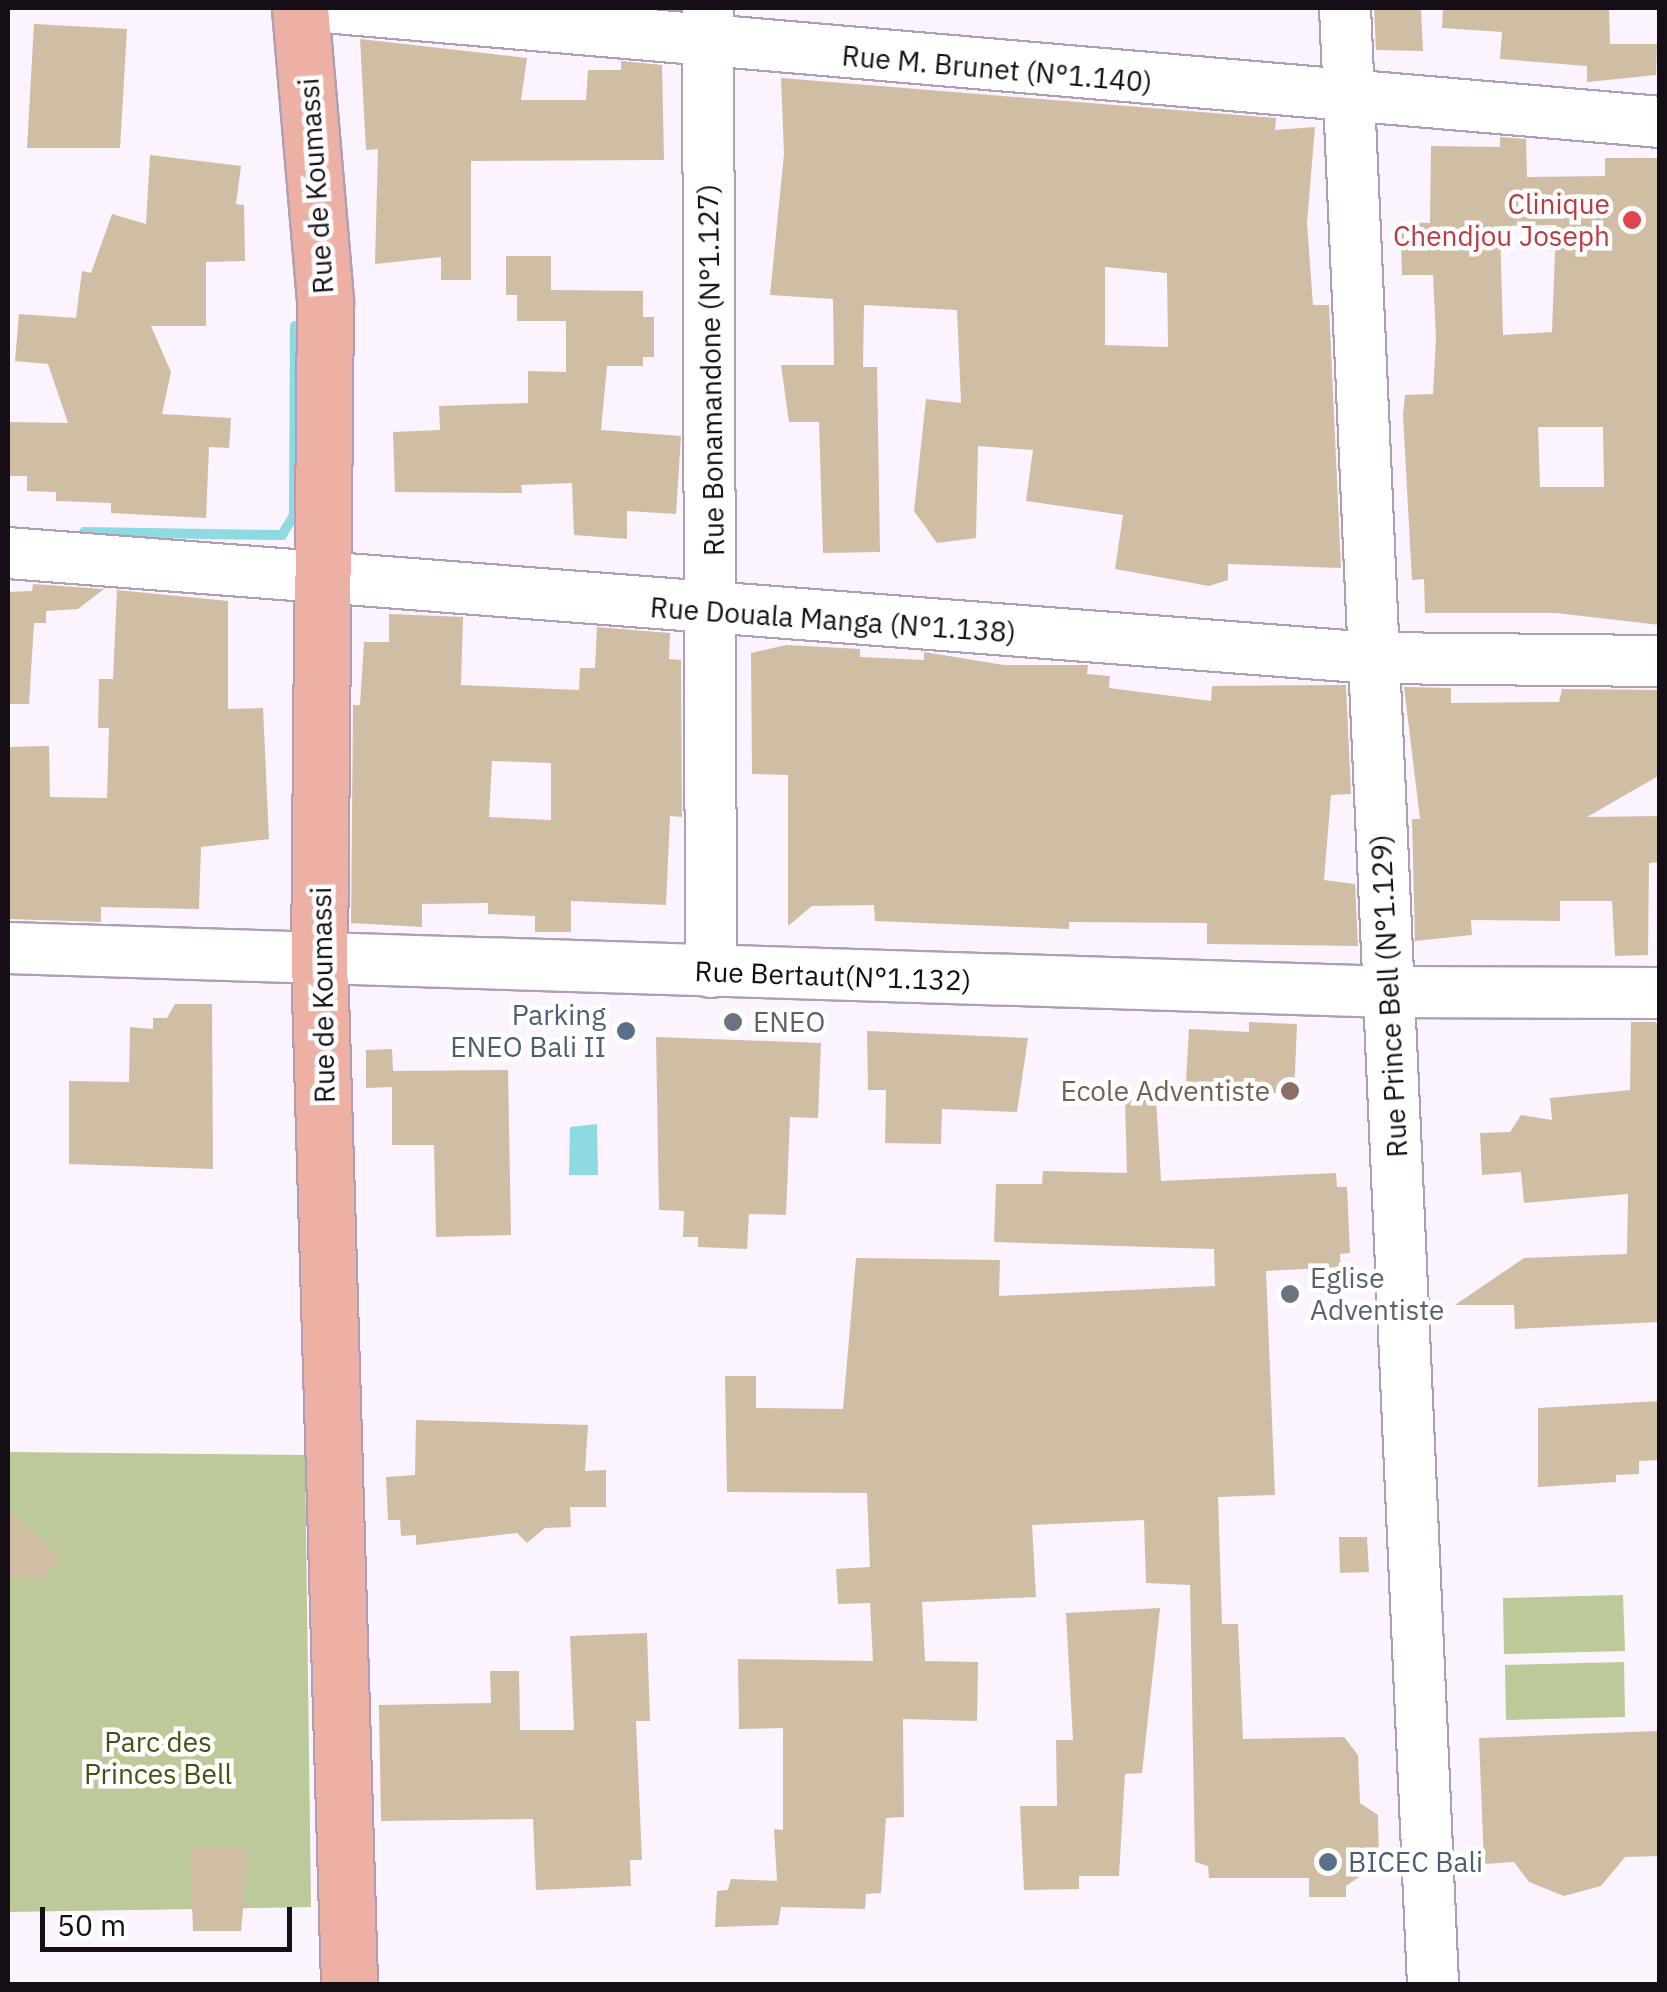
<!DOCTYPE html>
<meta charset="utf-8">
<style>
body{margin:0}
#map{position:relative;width:1667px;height:1992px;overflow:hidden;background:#fbf3fe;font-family:"IBM Plex Sans",sans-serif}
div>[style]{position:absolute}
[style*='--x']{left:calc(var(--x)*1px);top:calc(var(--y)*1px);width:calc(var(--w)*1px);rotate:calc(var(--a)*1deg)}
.green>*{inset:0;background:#bcc999}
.water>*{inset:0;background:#8ddbe0}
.stream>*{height:10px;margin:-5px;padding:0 5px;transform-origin:5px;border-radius:5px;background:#8ddbe0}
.building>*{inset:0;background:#d0bea4}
.roads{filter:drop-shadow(2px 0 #b09db6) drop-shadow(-2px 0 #b09db6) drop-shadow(0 2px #b09db6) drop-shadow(0 -2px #b09db6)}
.minor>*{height:50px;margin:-25px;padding:0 25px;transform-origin:25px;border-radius:25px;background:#fff}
.major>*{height:55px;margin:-27.5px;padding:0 27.5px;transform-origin:27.5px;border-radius:27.5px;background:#ecb1a4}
.dots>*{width:28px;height:28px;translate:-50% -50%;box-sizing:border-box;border:5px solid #fff;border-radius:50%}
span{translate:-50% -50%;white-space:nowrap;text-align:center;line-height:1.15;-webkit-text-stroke:9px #fff;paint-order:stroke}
.street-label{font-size:28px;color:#150e17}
.health-label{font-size:28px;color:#be3a42}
.right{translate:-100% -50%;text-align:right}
.service-label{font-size:28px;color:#4e5e75}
.left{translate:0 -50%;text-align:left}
.worship-label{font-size:28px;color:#5b616d}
.education-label{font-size:28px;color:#785e54}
.park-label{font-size:28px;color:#455213}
.frame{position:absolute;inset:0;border:10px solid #150e17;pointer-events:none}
.scale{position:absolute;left:40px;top:1907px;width:252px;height:45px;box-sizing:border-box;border:5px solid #150e17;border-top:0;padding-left:12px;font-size:30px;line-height:35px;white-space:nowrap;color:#150e17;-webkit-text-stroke:8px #fff;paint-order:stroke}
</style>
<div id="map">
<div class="green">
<i style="clip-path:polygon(8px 1452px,305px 1455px,311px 1907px,8px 1912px)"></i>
<i style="clip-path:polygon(1623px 1595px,1625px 1651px,1504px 1654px,1503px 1598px)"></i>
<i style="clip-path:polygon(1624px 1662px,1625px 1717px,1506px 1720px,1505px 1665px)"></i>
</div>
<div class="water">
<i style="clip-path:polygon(597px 1124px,598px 1175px,569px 1175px,570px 1127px)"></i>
</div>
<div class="stream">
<i style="--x:84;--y:532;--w:198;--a:0.9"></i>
<i style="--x:282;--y:535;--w:23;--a:-59"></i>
<i style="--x:294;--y:515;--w:189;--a:-89.7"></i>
</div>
<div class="building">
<i style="clip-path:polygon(1374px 8px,1421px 10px,1423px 51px,1376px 50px)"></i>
<i style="clip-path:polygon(1443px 8px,1609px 8px,1610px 44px,1657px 44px,1656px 75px,1587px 82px,1587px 66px,1500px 59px,1502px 32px,1442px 28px)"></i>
<i style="clip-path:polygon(34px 24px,127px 29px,120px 148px,27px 148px)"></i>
<i style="clip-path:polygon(360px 39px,527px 58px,521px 100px,586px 100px,588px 70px,621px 70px,621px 61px,662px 65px,664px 160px,471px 161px,471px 280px,441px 280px,441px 257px,375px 264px,378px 149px,366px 150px)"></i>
<i style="clip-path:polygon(evenodd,781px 78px,1276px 118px,1275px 130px,1315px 127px,1307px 223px,1313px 305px,1329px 305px,1341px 568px,1228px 564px,1228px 580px,1209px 586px,1115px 569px,1123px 515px,1026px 501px,1033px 450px,978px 446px,976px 538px,937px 543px,914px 511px,926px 399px,961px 403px,957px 310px,864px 305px,863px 367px,877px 367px,880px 552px,823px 553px,819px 422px,789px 422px,781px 365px,834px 365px,833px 299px,770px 295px,784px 154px,781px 78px,1105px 267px,1167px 273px,1168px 347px,1105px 345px,1105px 267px)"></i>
<i style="clip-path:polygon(evenodd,1500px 137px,1526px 139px,1527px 177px,1605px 176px,1605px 158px,1660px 158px,1660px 625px,1556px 613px,1425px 613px,1424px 579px,1412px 580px,1403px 415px,1405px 395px,1433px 394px,1436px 338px,1433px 275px,1402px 275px,1400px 222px,1430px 223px,1431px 146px,1500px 147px,1500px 137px,1556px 225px,1552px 332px,1503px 335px,1500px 226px,1556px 225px,1500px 137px,1538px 427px,1603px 427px,1604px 487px,1540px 487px,1538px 427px)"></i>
<i style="clip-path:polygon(150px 155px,241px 166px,236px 204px,244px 205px,245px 261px,206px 262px,206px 326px,151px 326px,171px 372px,162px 414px,231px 418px,229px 448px,209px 447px,206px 518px,111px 513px,111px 503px,56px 501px,56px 492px,27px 491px,27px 476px,8px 476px,8px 422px,68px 423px,48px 364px,15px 361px,19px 314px,76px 318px,82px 271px,91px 273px,112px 214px,146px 224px)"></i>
<i style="clip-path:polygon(506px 256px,551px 256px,551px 290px,643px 291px,643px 317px,654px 317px,654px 357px,643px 357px,643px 366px,607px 366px,601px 430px,681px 436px,676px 514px,627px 511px,627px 539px,574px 535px,572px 483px,521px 485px,522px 493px,395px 492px,393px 432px,440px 430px,439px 406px,528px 403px,528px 371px,566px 372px,566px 321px,517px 321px,517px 295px,506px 295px)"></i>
<i style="clip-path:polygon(33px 584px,104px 589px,78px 609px,46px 611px,46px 623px,34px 623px,29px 704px,8px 704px,8px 592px,32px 591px)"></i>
<i style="clip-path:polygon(117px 590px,228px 601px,228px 709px,263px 708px,269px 839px,201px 847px,199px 909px,101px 907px,101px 922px,8px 919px,8px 747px,49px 746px,50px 797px,107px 798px,109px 728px,98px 728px,99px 679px,113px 679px)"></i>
<i style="clip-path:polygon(evenodd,389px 614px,463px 617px,461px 685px,579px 690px,580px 668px,595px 668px,597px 627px,670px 633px,669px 659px,681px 660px,682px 817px,670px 816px,666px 905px,571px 901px,571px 932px,535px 932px,535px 916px,488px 914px,488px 903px,422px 904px,422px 927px,351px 923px,353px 705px,360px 705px,364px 642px,389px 642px,389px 614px,492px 761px,551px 763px,551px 820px,489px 817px,492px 761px)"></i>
<i style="clip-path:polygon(786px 645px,860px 649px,860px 657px,924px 660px,924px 652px,1004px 665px,1088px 665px,1087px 674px,1110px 676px,1109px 688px,1211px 701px,1212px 686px,1346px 685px,1351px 794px,1331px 795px,1324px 880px,1355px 884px,1358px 946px,1207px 944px,1207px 923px,1069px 922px,1069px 929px,875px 921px,874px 905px,812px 906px,788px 926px,788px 775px,752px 774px,751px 653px)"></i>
<i style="clip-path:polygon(1404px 687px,1451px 688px,1451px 703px,1559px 702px,1562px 689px,1660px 690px,1660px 775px,1587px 817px,1660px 816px,1660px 862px,1649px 863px,1648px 955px,1615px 956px,1612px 901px,1560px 901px,1560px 921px,1471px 920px,1472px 935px,1415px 941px,1412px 819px,1420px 819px)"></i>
<i style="clip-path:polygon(175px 1004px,212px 1004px,213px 1169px,69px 1164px,69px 1081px,129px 1082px,130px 1027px,153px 1029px,153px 1018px,167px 1018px)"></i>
<i style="clip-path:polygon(1249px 1022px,1297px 1024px,1294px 1095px,1186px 1082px,1189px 1029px,1249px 1032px)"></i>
<i style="clip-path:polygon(1631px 1022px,1656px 1022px,1660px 1032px,1660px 1322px,1515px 1329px,1514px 1305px,1455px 1305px,1524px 1258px,1627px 1254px,1628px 1194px,1524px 1203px,1521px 1172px,1482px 1175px,1480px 1133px,1510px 1132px,1521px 1115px,1552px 1120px,1550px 1098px,1630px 1090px)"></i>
<i style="clip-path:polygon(867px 1031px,1028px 1038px,1017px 1112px,942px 1109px,941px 1144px,885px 1143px,886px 1090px,868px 1090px)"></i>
<i style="clip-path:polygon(656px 1037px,821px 1043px,818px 1118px,790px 1117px,786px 1215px,749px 1214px,747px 1249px,698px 1247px,698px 1237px,683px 1237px,684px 1211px,659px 1210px)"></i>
<i style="clip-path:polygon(392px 1049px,393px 1071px,508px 1070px,511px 1235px,436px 1237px,434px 1145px,392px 1145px,392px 1087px,366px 1088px,366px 1050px)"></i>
<i style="clip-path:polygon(1156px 1099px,1161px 1181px,1336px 1173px,1337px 1187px,1347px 1187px,1350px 1253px,1340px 1254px,1341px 1267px,1266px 1271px,1275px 1495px,1218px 1497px,1222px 1624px,1238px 1624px,1243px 1739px,1344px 1737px,1358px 1755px,1360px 1803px,1378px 1815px,1379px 1863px,1346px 1886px,1346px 1897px,1309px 1897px,1309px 1878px,1209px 1878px,1208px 1866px,1195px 1862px,1190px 1585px,1146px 1583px,1144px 1520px,1032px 1525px,1036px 1597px,922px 1602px,925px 1661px,978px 1662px,977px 1721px,903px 1719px,904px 1817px,886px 1818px,881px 1893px,866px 1894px,865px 1909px,781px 1907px,778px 1925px,715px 1927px,717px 1891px,728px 1890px,731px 1879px,777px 1881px,774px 1829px,783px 1830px,783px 1728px,739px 1729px,738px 1659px,873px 1661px,870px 1603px,838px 1604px,836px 1569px,870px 1567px,867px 1493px,727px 1492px,725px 1376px,756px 1376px,756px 1408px,843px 1409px,856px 1258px,1000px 1260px,999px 1296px,1215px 1286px,1214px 1249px,994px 1242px,996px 1184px,1042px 1184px,1043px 1171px,1127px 1173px,1125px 1100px)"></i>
<i style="clip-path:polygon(1660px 1401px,1660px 1460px,1639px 1461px,1639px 1474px,1616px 1475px,1616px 1482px,1538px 1487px,1538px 1408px)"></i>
<i style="clip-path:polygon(416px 1420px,588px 1425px,585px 1471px,606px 1470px,606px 1507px,570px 1507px,571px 1527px,545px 1528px,527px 1543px,517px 1533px,416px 1545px,416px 1535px,401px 1536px,400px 1520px,388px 1520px,386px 1477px,415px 1475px)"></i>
<i style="clip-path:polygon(8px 1509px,62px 1558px,42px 1579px,8px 1576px)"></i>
<i style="clip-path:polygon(1339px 1537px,1367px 1537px,1369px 1572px,1340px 1573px)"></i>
<i style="clip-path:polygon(1160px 1608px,1142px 1773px,1125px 1774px,1119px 1876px,1079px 1876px,1079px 1889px,1024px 1890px,1020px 1806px,1057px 1806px,1056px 1740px,1073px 1740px,1066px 1613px)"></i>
<i style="clip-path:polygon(647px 1633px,650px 1721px,636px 1721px,642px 1860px,630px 1860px,631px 1886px,536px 1890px,533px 1819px,381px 1821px,379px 1705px,491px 1703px,490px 1671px,519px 1671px,520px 1730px,574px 1730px,570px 1636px)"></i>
<i style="clip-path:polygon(1657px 1731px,1660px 1856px,1625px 1857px,1601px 1886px,1564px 1896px,1529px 1882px,1514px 1862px,1484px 1864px,1479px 1738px)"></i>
<i style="clip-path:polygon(249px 1847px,241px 1931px,193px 1931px,190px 1848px)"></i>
</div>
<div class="roads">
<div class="minor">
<i style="--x:336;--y:8;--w:1329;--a:4.92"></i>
<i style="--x:708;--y:8;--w:964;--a:89.82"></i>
<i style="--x:1345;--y:8;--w:1978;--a:87.45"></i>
<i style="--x:8;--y:553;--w:1370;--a:4.4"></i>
<i style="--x:1374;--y:658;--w:286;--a:0.6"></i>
<i style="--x:8;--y:948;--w:1382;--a:1.82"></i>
<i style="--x:1389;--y:992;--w:271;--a:0.2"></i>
</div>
<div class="major">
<i style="--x:300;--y:8;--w:294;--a:85.1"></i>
<i style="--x:325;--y:301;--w:659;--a:90.52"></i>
<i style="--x:319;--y:960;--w:1024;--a:88.32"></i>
</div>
</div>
<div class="dots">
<i style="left:1632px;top:220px;background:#e0444e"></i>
<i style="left:733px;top:1022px;background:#6b7280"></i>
<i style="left:626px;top:1031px;background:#5c6f8a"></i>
<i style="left:1290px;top:1091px;background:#8d6e63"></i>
<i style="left:1290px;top:1294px;background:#6b7280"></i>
<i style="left:1328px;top:1862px;background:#5c6f8a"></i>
</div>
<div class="street-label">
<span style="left:997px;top:69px;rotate:5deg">Rue M. Brunet (N°1.140)</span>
<span style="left:316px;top:186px;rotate:-94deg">Rue de Koumassi</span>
<span style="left:711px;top:370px;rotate:-91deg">Rue Bonamandone (N°1.127)</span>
<span style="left:833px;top:620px;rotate:4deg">Rue Douala Manga (N°1.138)</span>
<span style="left:833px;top:976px;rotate:2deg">Rue Bertaut(N°1.132)</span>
<span style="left:323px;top:995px;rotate:-91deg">Rue de Koumassi</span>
<span style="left:1389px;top:996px;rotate:-93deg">Rue Prince Bell (N°1.129)</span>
</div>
<div class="health-label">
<span class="right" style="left:1610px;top:220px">Clinique<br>Chendjou Joseph</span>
</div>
<div class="service-label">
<span class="right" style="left:606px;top:1031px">Parking<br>ENEO Bali II</span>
<span class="left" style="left:1348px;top:1862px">BICEC Bali</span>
</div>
<div class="worship-label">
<span class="left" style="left:753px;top:1022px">ENEO</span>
<span class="left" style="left:1310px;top:1294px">Eglise<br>Adventiste</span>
</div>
<div class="education-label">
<span class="right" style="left:1270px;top:1091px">Ecole Adventiste</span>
</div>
<div class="park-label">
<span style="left:158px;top:1758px">Parc des<br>Princes Bell</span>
</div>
<div class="frame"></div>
<div class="scale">50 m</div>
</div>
